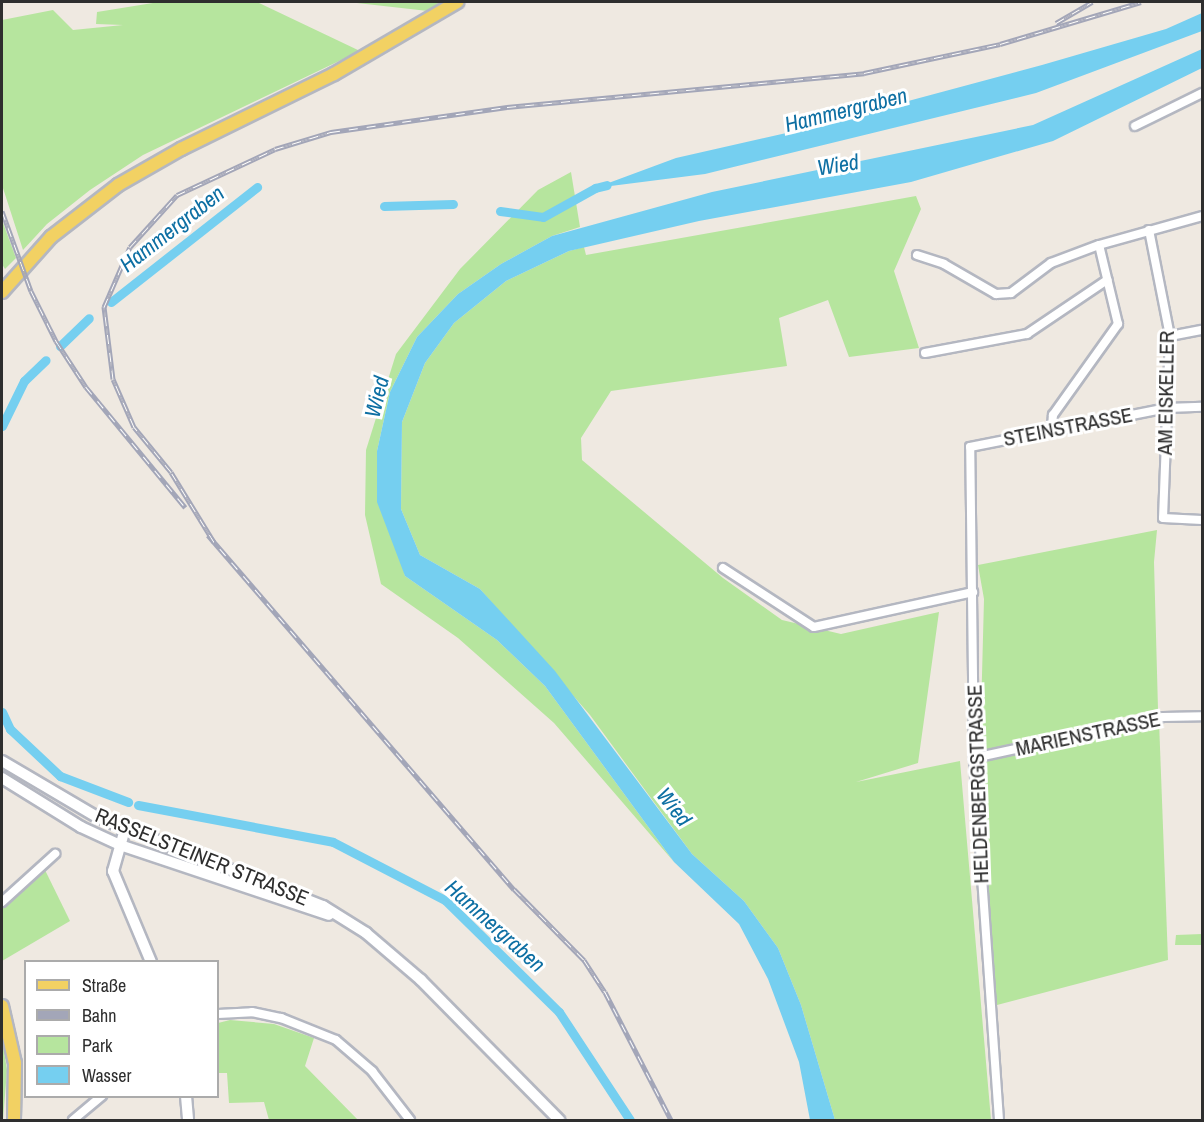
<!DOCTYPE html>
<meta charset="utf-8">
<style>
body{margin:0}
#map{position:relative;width:1204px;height:1122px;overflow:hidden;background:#efe9e1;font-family:"Archivo Narrow",sans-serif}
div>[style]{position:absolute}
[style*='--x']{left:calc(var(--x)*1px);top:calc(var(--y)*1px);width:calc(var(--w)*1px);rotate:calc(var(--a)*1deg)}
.green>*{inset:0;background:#b6e59e}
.water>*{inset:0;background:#75cff0}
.canal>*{height:9px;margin:-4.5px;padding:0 4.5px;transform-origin:4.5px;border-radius:4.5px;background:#75cff0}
.roads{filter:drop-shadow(2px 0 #b4b7c1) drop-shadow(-2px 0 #b4b7c1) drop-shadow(0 2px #b4b7c1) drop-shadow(0 -2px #b4b7c1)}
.street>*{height:8px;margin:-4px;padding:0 4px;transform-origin:4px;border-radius:4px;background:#fff}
.secondary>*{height:10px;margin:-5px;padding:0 5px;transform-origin:5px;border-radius:5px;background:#fff}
.primary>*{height:12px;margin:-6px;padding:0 6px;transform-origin:6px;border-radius:6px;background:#f2d163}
.rail>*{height:5px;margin-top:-2.5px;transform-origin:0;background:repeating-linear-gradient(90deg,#fff 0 9px,#a3a6b8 0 18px);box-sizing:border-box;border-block:2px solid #a3a6b8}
span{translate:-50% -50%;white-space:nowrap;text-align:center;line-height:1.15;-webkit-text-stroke:6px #fff;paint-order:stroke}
.street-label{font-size:21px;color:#2e2e2e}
.water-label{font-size:22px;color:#0d6fa3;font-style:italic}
.frame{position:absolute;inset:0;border:3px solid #2e2e2e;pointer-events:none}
.legend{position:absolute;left:24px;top:960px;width:195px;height:138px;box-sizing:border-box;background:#fff;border:2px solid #ababab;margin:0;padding:8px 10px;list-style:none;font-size:18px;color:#2e2e2e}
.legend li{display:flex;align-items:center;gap:12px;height:30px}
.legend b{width:30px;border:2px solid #ababab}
</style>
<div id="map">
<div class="green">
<i style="clip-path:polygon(159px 2px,257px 2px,360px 51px,143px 155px,90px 190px,47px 224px,23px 250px,2px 185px,2px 20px,53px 10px,73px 30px,123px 25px,96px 24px,97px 12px)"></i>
<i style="clip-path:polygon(348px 2px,440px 2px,428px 11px)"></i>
<i style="clip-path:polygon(571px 172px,580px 227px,552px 236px,501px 264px,458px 294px,417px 337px,390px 392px,377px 451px,405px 576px,497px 640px,545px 686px,674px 862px,554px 723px,458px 638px,381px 584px,365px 515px,366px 450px,396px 354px,460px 269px,538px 190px)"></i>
<i style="clip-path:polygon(916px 196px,921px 209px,894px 271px,919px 348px,849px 357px,828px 300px,779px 318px,787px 366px,611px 391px,581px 438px,582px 460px,723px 578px,782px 620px,841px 634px,939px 612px,918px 763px,856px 782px,960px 761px,991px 1120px,835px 1120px,801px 1005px,778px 948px,744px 901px,692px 854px,590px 715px,480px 589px,420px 555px,401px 509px,402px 422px,425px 363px,454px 323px,506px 281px,569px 251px,584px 247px,586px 255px)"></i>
<i style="clip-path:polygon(2px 220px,16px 258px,5px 269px,2px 264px)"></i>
<i style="clip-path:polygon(1157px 530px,1154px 562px,1158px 709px,980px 751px,984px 599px,978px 565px)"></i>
<i style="clip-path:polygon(1159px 721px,1168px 960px,997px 1005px,993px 992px,980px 762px)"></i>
<i style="clip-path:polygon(44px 868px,70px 921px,2px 961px,2px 909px)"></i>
<i style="clip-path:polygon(1202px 934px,1202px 945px,1175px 945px,1176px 935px)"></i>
<i style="clip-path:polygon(230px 1020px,274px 1024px,314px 1038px,305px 1066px,358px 1120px,269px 1120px,264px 1102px,229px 1103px,227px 1073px,218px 1073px,218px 1023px)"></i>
<i style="clip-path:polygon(2px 1039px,7px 1070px,3px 1120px,2px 1120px)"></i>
</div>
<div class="water">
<i style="clip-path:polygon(1202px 13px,1202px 31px,1036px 93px,705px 174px,595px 188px,676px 158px,804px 129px,1042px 65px,1166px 29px)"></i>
<i style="clip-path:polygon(1202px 49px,1202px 68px,1053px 141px,911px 182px,699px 221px,569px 251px,506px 281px,454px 323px,425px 363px,402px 422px,401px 509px,420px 555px,480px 589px,555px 671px,692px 854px,744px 901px,778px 948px,801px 1005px,835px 1120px,810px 1120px,799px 1062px,768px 979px,739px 924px,674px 862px,545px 686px,497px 640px,405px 576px,377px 502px,377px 451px,390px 392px,417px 337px,458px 294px,501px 264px,552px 236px,712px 192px,1033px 125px)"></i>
</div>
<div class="canal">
<i style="--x:384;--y:206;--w:69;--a:-1.7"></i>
<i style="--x:500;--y:211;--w:43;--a:7.9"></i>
<i style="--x:543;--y:217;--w:60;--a:-29.1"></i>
<i style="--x:595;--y:188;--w:12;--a:-14"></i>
<i style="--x:111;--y:302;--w:186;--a:-38.2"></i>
<i style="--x:60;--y:346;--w:40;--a:-44"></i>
<i style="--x:2;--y:426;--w:50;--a:-63.9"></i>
<i style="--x:24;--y:381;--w:30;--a:-44"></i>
<i style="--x:2;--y:712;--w:19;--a:65"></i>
<i style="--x:10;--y:729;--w:69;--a:43.2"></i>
<i style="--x:60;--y:776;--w:73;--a:20.9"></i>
<i style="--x:138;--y:805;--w:198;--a:10.7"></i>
<i style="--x:333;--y:842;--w:126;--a:27.4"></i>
<i style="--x:445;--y:900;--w:160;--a:44.5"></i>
<i style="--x:559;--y:1012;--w:129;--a:56.7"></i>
</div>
<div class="roads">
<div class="street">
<i style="--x:1135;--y:126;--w:75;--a:-26.2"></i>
<i style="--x:1149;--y:230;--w:108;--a:78.8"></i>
<i style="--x:1170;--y:336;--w:182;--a:92.2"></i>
<i style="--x:1163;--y:518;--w:39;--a:3"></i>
<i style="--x:917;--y:255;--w:28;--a:18"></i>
<i style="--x:944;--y:264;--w:60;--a:30"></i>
<i style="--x:996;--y:294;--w:15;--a:-4"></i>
<i style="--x:1011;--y:293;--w:50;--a:-36.9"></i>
<i style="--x:1051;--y:263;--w:51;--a:-20.6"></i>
<i style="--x:1099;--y:245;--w:107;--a:-15.7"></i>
<i style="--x:1170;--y:336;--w:33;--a:-11"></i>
<i style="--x:925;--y:353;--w:104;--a:-10.6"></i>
<i style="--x:1027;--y:334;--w:97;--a:-34"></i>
<i style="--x:1052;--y:428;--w:13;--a:-86"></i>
<i style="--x:1053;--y:415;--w:112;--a:-54.5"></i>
<i style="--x:1118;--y:324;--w:81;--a:-103.5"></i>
<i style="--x:723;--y:568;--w:108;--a:33"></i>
<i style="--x:814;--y:627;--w:163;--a:-12.4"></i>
<i style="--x:974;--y:758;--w:193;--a:-12.2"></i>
<i style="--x:1163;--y:717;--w:39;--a:-1"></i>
<i style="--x:2;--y:902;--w:72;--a:-42.2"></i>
<i style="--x:218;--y:1014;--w:34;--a:-3"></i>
<i style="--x:252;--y:1012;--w:30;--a:12"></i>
<i style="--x:281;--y:1018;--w:59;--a:21.8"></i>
<i style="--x:336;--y:1040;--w:48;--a:40.7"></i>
<i style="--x:372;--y:1071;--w:62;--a:52.2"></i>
<i style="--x:73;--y:1120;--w:38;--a:-40"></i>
<i style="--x:999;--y:1120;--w:363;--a:-94"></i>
<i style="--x:974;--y:758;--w:311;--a:-90.7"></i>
<i style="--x:970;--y:447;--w:201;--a:-11.2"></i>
<i style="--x:1167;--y:408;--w:35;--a:-2"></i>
</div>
<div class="secondary">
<i style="--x:2;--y:761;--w:110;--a:30.5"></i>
<i style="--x:97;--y:817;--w:243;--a:21.5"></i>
<i style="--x:323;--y:906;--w:51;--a:32.1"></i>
<i style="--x:366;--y:933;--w:72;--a:40.5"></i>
<i style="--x:421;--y:980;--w:197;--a:45.4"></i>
<i style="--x:2;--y:778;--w:93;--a:31.8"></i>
<i style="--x:81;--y:827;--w:43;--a:24.8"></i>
<i style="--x:120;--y:845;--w:220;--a:18.5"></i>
<i style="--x:125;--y:829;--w:44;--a:105.9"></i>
<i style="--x:113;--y:871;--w:99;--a:67.3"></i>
<i style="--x:186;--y:1096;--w:24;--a:85"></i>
</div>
<div class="primary">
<i style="--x:2;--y:292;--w:74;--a:-48.3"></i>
<i style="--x:51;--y:237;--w:85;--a:-37.8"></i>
<i style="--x:118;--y:185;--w:73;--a:-29.7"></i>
<i style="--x:181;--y:149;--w:170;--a:-26.1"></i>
<i style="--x:334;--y:74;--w:143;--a:-30.3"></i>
<i style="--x:2;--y:1006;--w:58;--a:77.2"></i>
<i style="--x:15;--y:1063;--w:57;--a:91"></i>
</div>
</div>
<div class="rail">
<i style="--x:1056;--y:23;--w:42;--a:-30.3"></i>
<i style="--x:2;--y:211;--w:85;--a:70.1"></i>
<i style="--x:31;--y:291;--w:56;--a:63.4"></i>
<i style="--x:56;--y:341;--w:55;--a:56.9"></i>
<i style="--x:86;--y:387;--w:156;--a:50.5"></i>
<i style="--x:208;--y:535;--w:468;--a:49.2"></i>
<i style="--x:514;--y:889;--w:100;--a:45.4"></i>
<i style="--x:584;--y:960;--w:38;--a:57"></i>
<i style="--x:605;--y:992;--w:144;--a:62.7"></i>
<i style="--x:214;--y:542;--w:82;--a:-121.6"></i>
<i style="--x:171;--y:472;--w:58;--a:-129.4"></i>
<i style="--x:134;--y:427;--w:52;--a:-113.6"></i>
<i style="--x:113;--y:379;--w:73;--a:-97.1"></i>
<i style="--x:104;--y:307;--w:65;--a:-66.6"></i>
<i style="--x:130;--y:247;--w:70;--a:-47.9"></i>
<i style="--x:177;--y:195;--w:108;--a:-25.1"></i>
<i style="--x:275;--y:149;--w:59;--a:-16.9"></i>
<i style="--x:331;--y:132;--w:178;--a:-8.1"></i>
<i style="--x:507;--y:107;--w:359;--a:-5.4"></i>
<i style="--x:864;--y:73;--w:139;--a:-12"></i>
<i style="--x:1000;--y:44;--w:147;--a:-16.6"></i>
</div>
<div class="street-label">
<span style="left:1166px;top:393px;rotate:-89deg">AM EISKELLER</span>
<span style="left:1068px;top:427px;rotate:-11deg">STEINSTRASSE</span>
<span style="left:1088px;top:734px;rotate:-12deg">MARIENSTRASSE</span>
<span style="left:978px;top:784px;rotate:-92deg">HELDENBERGSTRASSE</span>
<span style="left:202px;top:857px;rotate:22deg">RASSELSTEINER STRASSE</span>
</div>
<div class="water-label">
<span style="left:846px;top:110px;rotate:-14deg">Hammergraben</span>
<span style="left:838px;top:165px;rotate:-9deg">Wied</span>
<span style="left:172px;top:229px;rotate:-38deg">Hammergraben</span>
<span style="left:377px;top:397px;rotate:-76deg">Wied</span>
<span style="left:674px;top:807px;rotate:52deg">Wied</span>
<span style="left:495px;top:926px;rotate:42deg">Hammergraben</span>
</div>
<div class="frame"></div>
<ul class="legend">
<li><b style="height:8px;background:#f2d163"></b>Straße</li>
<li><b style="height:8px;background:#a3a6b8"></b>Bahn</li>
<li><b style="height:16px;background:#b6e59e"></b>Park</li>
<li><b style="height:16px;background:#75cff0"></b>Wasser</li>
</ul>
</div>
